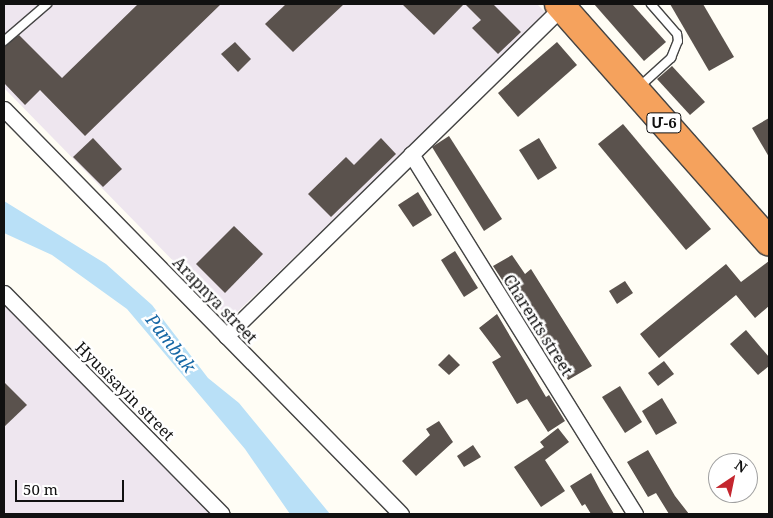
<!DOCTYPE html>
<meta charset="utf-8">
<style>
body{margin:0}
#map{position:relative;width:773px;height:518px;overflow:hidden;background:#fffdf5;font-family:"Noto Serif","Noto Sans Armenian",serif}
div>[style]{position:absolute}
[style*='--x']{left:calc(var(--x)*1px);top:calc(var(--y)*1px);width:calc(var(--w)*1px);rotate:calc(var(--a)*1deg)}
.industrial>*{inset:0;background:#eee6ef}
.water>*{inset:0;background:#b9e0f7}
.building>*{inset:0;background:#5a524d}
.roads{filter:drop-shadow(1px 0 #444) drop-shadow(-1px 0 #444) drop-shadow(0 1px #444) drop-shadow(0 -1px #444)}
.lane>*{height:8px;margin:-4px;padding:0 4px;transform-origin:4px;border-radius:4px;background:#fff}
.street>*{height:15px;margin:-7.5px;padding:0 7.5px;transform-origin:7.5px;border-radius:7.5px;background:#fff}
.highway>*{height:28px;margin:-14px;padding:0 14px;transform-origin:14px;border-radius:14px;background:#f5a25d}
span{translate:-50% -50%;white-space:nowrap;text-align:center;line-height:1.15;-webkit-text-stroke:5px #fff;paint-order:stroke}
.shield-label span{padding:1px 4px;background:#fff;border:1px solid;border-radius:4px;-webkit-text-stroke-width:0}
.shield-label{font-size:15px;color:#111;font-weight:700}
.street-label{font-size:16px;color:#111}
.water-label{font-size:18px;color:#1768a6;font-style:italic}
.frame{position:absolute;inset:0;border:5px solid #111;pointer-events:none}
.north{position:absolute;left:708px;top:453px;width:50px;height:50px;box-sizing:border-box;background:#fff;border:1px solid #a0a0a0;border-radius:50%;rotate:34deg;font-size:14px;font-weight:700;line-height:20px;text-align:center;color:#111}
.north::after{content:'';display:block;margin:auto;width:18px;height:22px;background:#c4262e;clip-path:polygon(50% 0,100% 100%,50% 72%,0 100%)}
.scale{position:absolute;left:15px;top:480px;width:109px;height:22px;box-sizing:border-box;border:2px solid #111;border-top:0;padding-left:6px;font-size:15px;line-height:18px;white-space:nowrap;color:#111;-webkit-text-stroke:4px #fff;paint-order:stroke}
</style>
<div id="map">
<div class="industrial">
<i style="clip-path:polygon(4px 4px,537px 4px,547px 14px,230px 319px,4px 88px)"></i>
<i style="clip-path:polygon(4px 299px,217px 514px,4px 514px)"></i>
</div>
<div class="water">
<i style="clip-path:polygon(4px 201px,106px 264px,152px 305px,208px 378px,239px 403px,330px 514px,290px 514px,245px 449px,127px 309px,52px 255px,4px 233px)"></i>
</div>
<div class="building">
<i style="clip-path:polygon(138px 4px,221px 4px,85px 136px,40px 90px,25px 105px,4px 83px,4px 46px,19px 35px,62px 78px)"></i>
<i style="clip-path:polygon(286px 4px,344px 4px,293px 52px,265px 24px)"></i>
<i style="clip-path:polygon(402px 4px,464px 4px,434px 35px)"></i>
<i style="clip-path:polygon(465px 4px,493px 4px,521px 32px,498px 54px,472px 28px,481px 20px)"></i>
<i style="clip-path:polygon(594px 4px,632px 4px,666px 42px,644px 61px)"></i>
<i style="clip-path:polygon(670px 4px,703px 4px,734px 57px,709px 71px)"></i>
<i style="clip-path:polygon(235px 42px,251px 59px,238px 72px,221px 54px)"></i>
<i style="clip-path:polygon(557px 42px,577px 65px,518px 117px,498px 93px)"></i>
<i style="clip-path:polygon(672px 66px,705px 102px,690px 115px,657px 79px)"></i>
<i style="clip-path:polygon(769px 118px,769px 157px,752px 128px)"></i>
<i style="clip-path:polygon(623px 124px,711px 229px,686px 250px,598px 144px)"></i>
<i style="clip-path:polygon(449px 136px,502px 219px,484px 231px,432px 147px)"></i>
<i style="clip-path:polygon(93px 138px,122px 169px,103px 187px,73px 157px)"></i>
<i style="clip-path:polygon(381px 138px,396px 154px,331px 217px,308px 194px,346px 157px,354px 165px)"></i>
<i style="clip-path:polygon(539px 138px,557px 168px,538px 180px,519px 150px)"></i>
<i style="clip-path:polygon(418px 192px,432px 215px,413px 227px,398px 205px)"></i>
<i style="clip-path:polygon(234px 226px,263px 254px,225px 293px,196px 264px)"></i>
<i style="clip-path:polygon(455px 251px,478px 288px,464px 297px,441px 260px)"></i>
<i style="clip-path:polygon(512px 255px,525px 274px,531px 269px,592px 366px,568px 380px,493px 266px)"></i>
<i style="clip-path:polygon(769px 261px,769px 306px,755px 318px,736px 295px,659px 358px,640px 334px,726px 264px,741px 282px)"></i>
<i style="clip-path:polygon(625px 281px,633px 293px,617px 304px,609px 291px)"></i>
<i style="clip-path:polygon(497px 314px,546px 397px,549px 395px,565px 421px,548px 432px,527px 399px,517px 404px,492px 362px,501px 357px,479px 328px)"></i>
<i style="clip-path:polygon(746px 330px,769px 357px,769px 366px,758px 375px,730px 344px)"></i>
<i style="clip-path:polygon(449px 354px,460px 365px,449px 375px,438px 365px)"></i>
<i style="clip-path:polygon(664px 361px,674px 374px,658px 386px,648px 373px)"></i>
<i style="clip-path:polygon(4px 382px,27px 405px,4px 427px)"></i>
<i style="clip-path:polygon(620px 386px,642px 422px,625px 433px,602px 397px)"></i>
<i style="clip-path:polygon(662px 398px,677px 423px,656px 435px,642px 411px)"></i>
<i style="clip-path:polygon(439px 421px,453px 442px,416px 476px,402px 461px,430px 435px,426px 429px)"></i>
<i style="clip-path:polygon(558px 428px,569px 442px,545px 460px,565px 491px,541px 507px,514px 467px,544px 447px,540px 442px)"></i>
<i style="clip-path:polygon(473px 445px,481px 457px,464px 467px,457px 456px)"></i>
<i style="clip-path:polygon(648px 450px,675px 496px,689px 514px,669px 514px,656px 493px,648px 497px,627px 462px)"></i>
<i style="clip-path:polygon(591px 473px,600px 490px,614px 514px,591px 514px,585px 504px,582px 506px,570px 486px)"></i>
</div>
<div class="roads">
<div class="lane">
<i style="--x:4;--y:41;--w:57;--a:-40.7"></i>
<i style="--x:638;--y:88;--w:45;--a:-42.3"></i>
<i style="--x:671;--y:58;--w:18;--a:-68"></i>
<i style="--x:678;--y:41;--w:7;--a:-98"></i>
<i style="--x:677;--y:34;--w:40;--a:-131"></i>
</div>
<div class="street">
<i style="--x:4;--y:109;--w:567;--a:45.57"></i>
<i style="--x:411;--y:154;--w:424;--a:58.1"></i>
<i style="--x:4;--y:293;--w:310;--a:45.4"></i>
<i style="--x:226;--y:336;--w:470;--a:-44.4"></i>
</div>
<div class="highway">
<i style="--x:559;--y:4;--w:317;--a:48.5"></i>
</div>
</div>
<div class="shield-label">
<span style="left:664px;top:123px">Մ-6</span>
</div>
<div class="street-label">
<span style="left:215px;top:300px;rotate:46deg">Arapnya street</span>
<span style="left:538px;top:325px;rotate:58deg">Charents street</span>
<span style="left:125px;top:391px;rotate:45deg">Hyusisayin street</span>
</div>
<div class="water-label">
<span style="left:171px;top:343px;rotate:52deg">Pambak</span>
</div>
<div class="frame"></div>
<div class="north">N</div>
<div class="scale">50 m</div>
</div>
